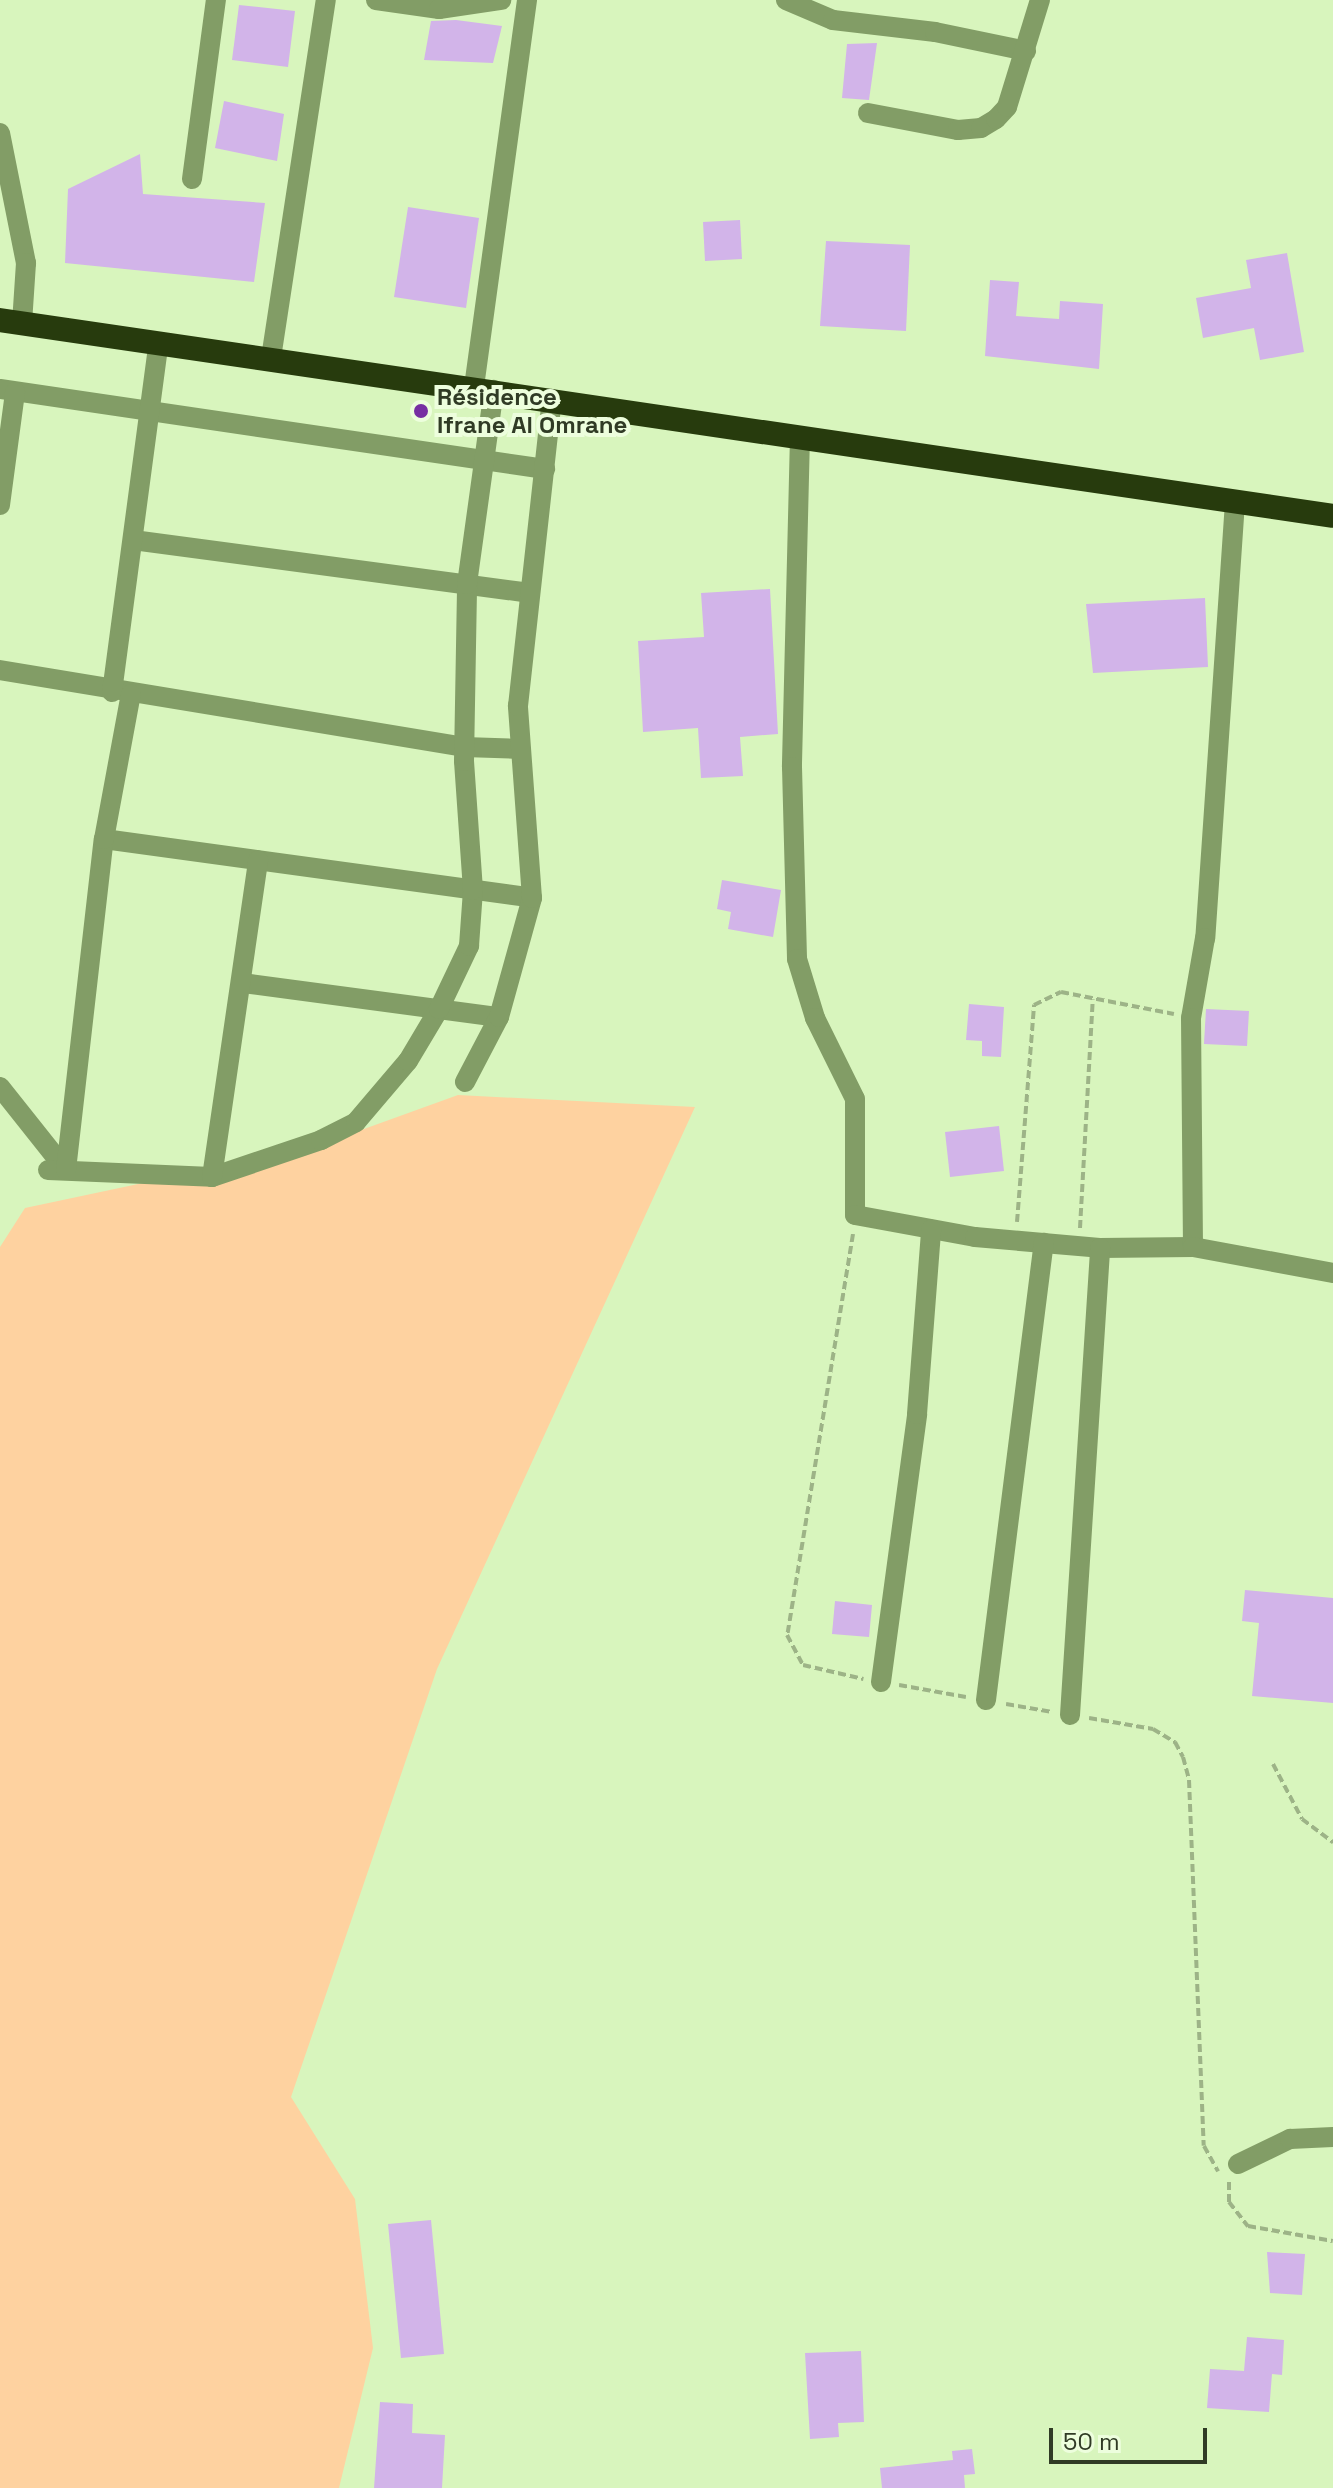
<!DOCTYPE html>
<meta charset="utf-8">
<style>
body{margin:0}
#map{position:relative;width:1333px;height:2488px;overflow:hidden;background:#d8f5bd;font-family:"Space Grotesk",sans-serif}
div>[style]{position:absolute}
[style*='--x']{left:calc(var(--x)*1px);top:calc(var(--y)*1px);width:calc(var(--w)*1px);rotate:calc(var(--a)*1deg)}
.green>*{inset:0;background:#fed2a0}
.building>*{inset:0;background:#d2b4e9}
.path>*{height:4px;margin-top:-2px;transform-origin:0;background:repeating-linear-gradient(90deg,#9db387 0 8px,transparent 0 12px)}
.minor>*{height:20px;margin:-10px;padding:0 10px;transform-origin:10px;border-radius:10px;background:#829d66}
.highway>*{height:24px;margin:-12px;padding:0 12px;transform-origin:12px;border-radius:12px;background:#273b0d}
.dots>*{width:22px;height:22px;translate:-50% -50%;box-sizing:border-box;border:4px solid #edfedd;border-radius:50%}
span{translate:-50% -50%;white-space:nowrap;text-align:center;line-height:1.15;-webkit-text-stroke:8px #edfedd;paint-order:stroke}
.poi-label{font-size:24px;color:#303b25;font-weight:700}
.left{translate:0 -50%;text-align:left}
.scale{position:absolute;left:1049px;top:2428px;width:158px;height:36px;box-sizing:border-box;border:4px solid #303b25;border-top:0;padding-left:10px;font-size:24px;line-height:28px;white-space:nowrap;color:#303b25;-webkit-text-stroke:6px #edfedd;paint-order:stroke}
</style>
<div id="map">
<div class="green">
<i style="clip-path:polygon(458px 1095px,695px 1107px,437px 1669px,291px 2097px,355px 2199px,373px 2348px,339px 2488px,0 2488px,0 1247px,25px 1208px,317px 1146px)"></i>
</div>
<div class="building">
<i style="clip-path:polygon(239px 5px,295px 11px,288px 67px,232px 60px)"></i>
<i style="clip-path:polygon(456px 20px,502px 26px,493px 63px,424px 60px,431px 21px)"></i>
<i style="clip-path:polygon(877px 43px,869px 100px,842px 98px,847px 44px)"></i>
<i style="clip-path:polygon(224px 101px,284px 114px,277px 161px,215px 148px)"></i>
<i style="clip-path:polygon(140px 154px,143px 194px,265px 203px,254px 282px,65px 263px,68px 189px)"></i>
<i style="clip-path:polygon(408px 207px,479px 218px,466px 308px,394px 297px)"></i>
<i style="clip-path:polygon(740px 220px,742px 259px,705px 261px,703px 222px)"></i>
<i style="clip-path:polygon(826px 241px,910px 245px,906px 331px,820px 326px)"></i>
<i style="clip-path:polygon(1287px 253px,1304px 352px,1260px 360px,1254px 328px,1203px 338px,1196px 298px,1251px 288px,1246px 260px)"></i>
<i style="clip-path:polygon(990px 280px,1019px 282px,1016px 316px,1059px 319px,1060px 301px,1103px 304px,1099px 369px,985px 356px)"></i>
<i style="clip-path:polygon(770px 589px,778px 734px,740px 737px,743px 776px,701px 778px,698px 728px,643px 732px,638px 641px,704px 637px,701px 593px)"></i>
<i style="clip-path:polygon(1205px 598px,1208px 667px,1093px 673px,1086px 604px)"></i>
<i style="clip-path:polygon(722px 880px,781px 890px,773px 937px,728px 929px,731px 912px,717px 909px)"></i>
<i style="clip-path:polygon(969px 1004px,1004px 1007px,1001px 1057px,982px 1056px,982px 1041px,966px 1040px)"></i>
<i style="clip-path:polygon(1206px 1009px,1249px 1011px,1247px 1046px,1204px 1044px)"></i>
<i style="clip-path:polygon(999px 1126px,1004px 1171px,950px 1177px,945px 1132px)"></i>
<i style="clip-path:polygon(1245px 1590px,1333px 1598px,1333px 1703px,1252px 1696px,1259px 1623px,1242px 1621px)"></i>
<i style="clip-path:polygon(835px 1601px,872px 1605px,869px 1637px,832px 1634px)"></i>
<i style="clip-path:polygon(431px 2220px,444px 2354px,401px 2358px,388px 2224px)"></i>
<i style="clip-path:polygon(1267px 2252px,1305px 2254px,1302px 2295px,1270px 2293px)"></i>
<i style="clip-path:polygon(1247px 2337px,1284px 2340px,1282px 2375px,1272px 2374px,1269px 2412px,1207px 2408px,1210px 2369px,1244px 2371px)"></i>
<i style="clip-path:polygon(861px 2351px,864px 2422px,838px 2423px,839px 2437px,810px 2439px,805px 2353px)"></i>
<i style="clip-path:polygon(380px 2402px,413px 2404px,412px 2433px,445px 2435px,442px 2488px,374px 2488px)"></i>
<i style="clip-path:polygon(972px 2449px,975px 2474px,964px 2475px,965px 2488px,882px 2488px,880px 2468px,953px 2460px,952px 2451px)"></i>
</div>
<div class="path">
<i style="--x:1017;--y:1222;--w:218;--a:-85.5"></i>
<i style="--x:1034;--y:1005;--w:30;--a:-26"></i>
<i style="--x:1061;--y:992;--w:115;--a:11"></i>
<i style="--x:1080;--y:1228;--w:229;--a:-86.8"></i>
<i style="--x:853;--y:1234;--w:406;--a:99.3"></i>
<i style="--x:787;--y:1635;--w:34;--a:62"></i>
<i style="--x:803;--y:1665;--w:62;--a:13.1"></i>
<i style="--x:899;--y:1685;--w:68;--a:10.2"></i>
<i style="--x:1006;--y:1704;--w:47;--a:9.9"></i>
<i style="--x:1089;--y:1718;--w:65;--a:9.8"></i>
<i style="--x:1153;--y:1729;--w:26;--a:31"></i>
<i style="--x:1175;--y:1742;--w:17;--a:62"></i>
<i style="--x:1183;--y:1757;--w:24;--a:75"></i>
<i style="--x:1189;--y:1780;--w:366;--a:87.7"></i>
<i style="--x:1204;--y:2146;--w:29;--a:61"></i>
<i style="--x:1273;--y:1764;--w:62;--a:62.2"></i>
<i style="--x:1302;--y:1819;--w:39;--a:37"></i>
<i style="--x:1229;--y:2182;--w:20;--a:90"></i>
<i style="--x:1229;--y:2202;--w:31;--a:52"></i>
<i style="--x:1248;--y:2226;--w:86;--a:10"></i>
</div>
<div class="minor">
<i style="--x:376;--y:0;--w:64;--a:8.1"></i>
<i style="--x:439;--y:9;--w:63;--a:-8.3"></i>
<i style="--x:786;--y:0;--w:51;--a:23.1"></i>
<i style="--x:833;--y:20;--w:103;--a:6.7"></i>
<i style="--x:935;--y:32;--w:93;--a:11.8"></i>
<i style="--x:868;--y:113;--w:92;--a:10.7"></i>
<i style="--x:958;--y:130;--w:23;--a:-5"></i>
<i style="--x:981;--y:128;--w:17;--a:-31"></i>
<i style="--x:996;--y:119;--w:16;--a:-47"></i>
<i style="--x:1007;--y:107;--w:112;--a:-72.9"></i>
<i style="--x:0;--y:133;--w:133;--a:78.7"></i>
<i style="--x:26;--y:263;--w:60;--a:93.8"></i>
<i style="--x:192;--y:179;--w:181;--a:-82.4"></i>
<i style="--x:271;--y:358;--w:362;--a:-81.3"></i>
<i style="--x:474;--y:387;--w:391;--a:-82.2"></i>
<i style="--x:0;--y:389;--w:551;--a:8.35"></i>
<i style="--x:800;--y:436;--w:331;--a:91.4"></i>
<i style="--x:792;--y:767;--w:192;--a:88.5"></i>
<i style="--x:797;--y:959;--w:62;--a:73"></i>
<i style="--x:815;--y:1018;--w:90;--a:63.7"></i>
<i style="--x:855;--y:1099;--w:116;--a:90"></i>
<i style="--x:855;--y:1215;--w:122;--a:10.4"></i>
<i style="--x:975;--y:1237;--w:125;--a:5"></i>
<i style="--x:1100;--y:1248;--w:93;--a:-0.6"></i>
<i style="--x:1235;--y:502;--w:437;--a:93.9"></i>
<i style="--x:1205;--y:938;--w:81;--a:99.9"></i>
<i style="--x:1191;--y:1018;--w:229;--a:89.5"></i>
<i style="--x:1193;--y:1247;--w:142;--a:10.5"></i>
<i style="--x:0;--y:505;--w:114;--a:-82.4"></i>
<i style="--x:133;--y:540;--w:399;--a:7.6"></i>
<i style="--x:0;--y:670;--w:470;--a:9.4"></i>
<i style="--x:464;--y:747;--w:56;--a:2"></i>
<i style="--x:112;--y:692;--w:353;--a:-82.4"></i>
<i style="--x:104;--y:839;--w:432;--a:7.8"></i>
<i style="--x:243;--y:983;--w:258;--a:7.6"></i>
<i style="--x:465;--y:1082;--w:73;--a:-62.4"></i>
<i style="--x:499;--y:1017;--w:123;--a:-74.5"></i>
<i style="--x:532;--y:898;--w:193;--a:-94.2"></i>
<i style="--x:518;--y:706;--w:309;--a:-83.7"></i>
<i style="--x:0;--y:1087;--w:106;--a:51.5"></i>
<i style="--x:48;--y:1170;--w:164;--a:2.4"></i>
<i style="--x:212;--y:1177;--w:115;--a:-18.7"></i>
<i style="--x:321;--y:1140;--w:39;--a:-27"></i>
<i style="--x:356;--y:1122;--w:80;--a:-49.6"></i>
<i style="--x:408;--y:1061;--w:61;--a:-59.2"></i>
<i style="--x:439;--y:1009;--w:70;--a:-64.5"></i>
<i style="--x:469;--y:946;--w:56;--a:-85.9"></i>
<i style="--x:473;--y:890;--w:129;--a:-94"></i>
<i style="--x:464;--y:761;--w:177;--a:-89"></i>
<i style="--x:467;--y:584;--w:196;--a:-82.1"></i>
<i style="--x:66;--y:1170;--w:333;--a:-83.5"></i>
<i style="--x:104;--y:839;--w:147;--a:-79.5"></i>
<i style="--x:212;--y:1177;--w:320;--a:-81.7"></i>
<i style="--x:881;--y:1682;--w:270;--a:-82.3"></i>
<i style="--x:917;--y:1414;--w:185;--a:-85.6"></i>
<i style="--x:986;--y:1700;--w:461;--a:-82.8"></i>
<i style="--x:1070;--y:1715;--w:468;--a:-86.3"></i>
<i style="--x:1238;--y:2164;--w:58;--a:-25.7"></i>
<i style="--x:1290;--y:2139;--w:43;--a:-2.7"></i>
</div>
<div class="highway">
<i style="--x:0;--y:320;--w:1347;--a:8.36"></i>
</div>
<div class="dots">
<i style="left:421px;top:411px;background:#772fa2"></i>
</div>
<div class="poi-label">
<span class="left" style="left:437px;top:411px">Résidence<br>Ifrane Al Omrane</span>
</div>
<div class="scale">50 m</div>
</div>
